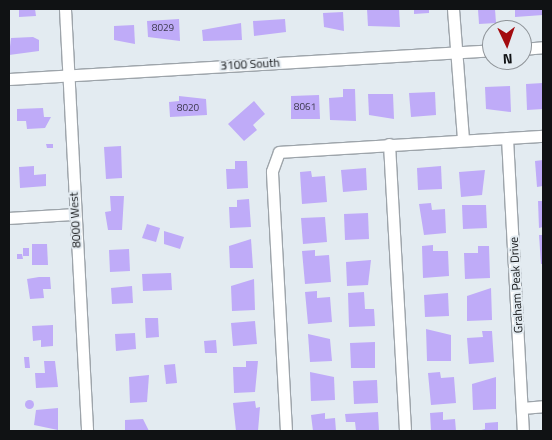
<!DOCTYPE html>
<style>
body{margin:0}
#map{position:relative;width:552px;height:440px;overflow:hidden;background:#e3ebf1;font-family:"Titillium Web",sans-serif}
div>[style]{position:absolute}
[style*='--x']{left:calc(var(--x)*1px);top:calc(var(--y)*1px);width:calc(var(--w)*1px);rotate:calc(var(--a)*1deg)}
.building>*{inset:0;background:#bfabf8}
.round{border-radius:50%}
.roads{filter:drop-shadow(1px 0 #9da4aa) drop-shadow(-1px 0 #9da4aa) drop-shadow(0 1px #9da4aa) drop-shadow(0 -1px #9da4aa)}
.minor>*{height:11px;margin:-5.5px;padding:0 5.5px;transform-origin:5.5px;border-radius:5.5px;background:#fff}
span{translate:-50% -50%;white-space:nowrap;text-align:center;line-height:1.15;-webkit-text-stroke:4px #e3ebf1;paint-order:stroke}
.number-label{font-size:10px;color:#3c384d}
.number-label span{-webkit-text-stroke-width:0}
.street-label{font-size:12px;color:#101214}
.frame{position:absolute;inset:0;border:10px solid #101214;pointer-events:none}
.north{position:absolute;left:482px;top:20px;width:50px;height:50px;box-sizing:border-box;background:#e3ebf1;border:1px solid #8f9499;border-radius:50%;rotate:177deg;font-size:14px;font-weight:700;line-height:20px;text-align:center;color:#101214}
.north::after{content:'';display:block;margin:auto;width:18px;height:22px;background:#a30b0f;clip-path:polygon(50% 0,100% 100%,50% 72%,0 100%)}
</style>
<div id="map">
<div class="building">
<i style="clip-path:polygon(19px 9px,35px 9px,36px 16px,19px 17px)"></i>
<i style="clip-path:polygon(367px 9px,399px 9px,400px 27px,368px 26px)"></i>
<i style="clip-path:polygon(414px 9px,429px 9px,429px 13px,414px 14px)"></i>
<i style="clip-path:polygon(478px 9px,495px 9px,496px 23px,479px 24px)"></i>
<i style="clip-path:polygon(515px 9px,542px 9px,543px 15px,515px 17px)"></i>
<i style="clip-path:polygon(343px 12px,344px 31px,324px 27px,323px 13px)"></i>
<i style="clip-path:polygon(179px 19px,180px 41px,148px 37px,147px 21px)"></i>
<i style="clip-path:polygon(285px 19px,286px 32px,254px 36px,253px 21px)"></i>
<i style="clip-path:polygon(241px 23px,242px 40px,203px 41px,202px 30px)"></i>
<i style="clip-path:polygon(134px 25px,135px 44px,114px 40px,114px 26px)"></i>
<i style="clip-path:polygon(33px 37px,39px 40px,39px 51px,9px 55px,11px 38px)"></i>
<i style="clip-path:polygon(543px 83px,543px 109px,527px 110px,526px 84px)"></i>
<i style="clip-path:polygon(510px 86px,511px 112px,486px 109px,485px 87px)"></i>
<i style="clip-path:polygon(343px 89px,355px 89px,356px 121px,330px 120px,329px 98px,343px 97px)"></i>
<i style="clip-path:polygon(435px 92px,436px 115px,411px 117px,409px 93px)"></i>
<i style="clip-path:polygon(368px 94px,393px 94px,394px 119px,369px 115px)"></i>
<i style="clip-path:polygon(319px 95px,320px 119px,291px 119px,291px 96px)"></i>
<i style="clip-path:polygon(179px 96px,206px 99px,207px 115px,170px 117px,169px 102px,179px 101px)"></i>
<i style="clip-path:polygon(254px 101px,265px 114px,253px 125px,257px 130px,244px 141px,228px 124px)"></i>
<i style="clip-path:polygon(43px 108px,44px 117px,51px 117px,45px 128px,27px 129px,26px 121px,17px 121px,17px 109px)"></i>
<i style="clip-path:polygon(46px 144px,53px 144px,53px 148px,47px 148px)"></i>
<i style="clip-path:polygon(121px 146px,122px 178px,106px 179px,104px 147px)"></i>
<i style="clip-path:polygon(543px 160px,543px 186px,537px 187px,535px 161px)"></i>
<i style="clip-path:polygon(235px 161px,247px 161px,248px 188px,227px 189px,226px 169px,235px 169px)"></i>
<i style="clip-path:polygon(34px 166px,34px 175px,46px 174px,46px 186px,20px 188px,19px 167px)"></i>
<i style="clip-path:polygon(441px 166px,442px 189px,418px 190px,417px 168px)"></i>
<i style="clip-path:polygon(366px 168px,367px 190px,343px 192px,341px 170px)"></i>
<i style="clip-path:polygon(485px 170px,482px 195px,461px 197px,459px 172px)"></i>
<i style="clip-path:polygon(311px 171px,312px 177px,325px 176px,327px 202px,302px 204px,300px 172px)"></i>
<i style="clip-path:polygon(110px 196px,124px 196px,122px 230px,108px 230px,105px 212px,111px 211px)"></i>
<i style="clip-path:polygon(249px 199px,251px 227px,230px 228px,229px 207px,237px 207px,237px 200px)"></i>
<i style="clip-path:polygon(538px 201px,543px 201px,543px 227px,539px 228px)"></i>
<i style="clip-path:polygon(431px 203px,432px 210px,445px 209px,446px 233px,424px 235px,419px 204px)"></i>
<i style="clip-path:polygon(462px 205px,486px 205px,487px 228px,463px 229px)"></i>
<i style="clip-path:polygon(368px 213px,369px 239px,345px 240px,344px 214px)"></i>
<i style="clip-path:polygon(325px 217px,327px 242px,303px 244px,301px 218px)"></i>
<i style="clip-path:polygon(147px 224px,160px 228px,156px 242px,142px 238px)"></i>
<i style="clip-path:polygon(164px 231px,184px 237px,180px 249px,164px 244px)"></i>
<i style="clip-path:polygon(539px 235px,543px 235px,543px 264px,541px 264px)"></i>
<i style="clip-path:polygon(251px 239px,253px 268px,230px 268px,229px 246px)"></i>
<i style="clip-path:polygon(32px 244px,47px 244px,48px 265px,32px 265px)"></i>
<i style="clip-path:polygon(433px 245px,433px 251px,448px 251px,449px 276px,423px 278px,422px 246px)"></i>
<i style="clip-path:polygon(478px 246px,489px 246px,490px 278px,465px 279px,464px 253px,478px 253px)"></i>
<i style="clip-path:polygon(23px 248px,29px 248px,29px 256px,23px 256px)"></i>
<i style="clip-path:polygon(129px 249px,130px 271px,110px 272px,109px 250px)"></i>
<i style="clip-path:polygon(315px 250px,315px 256px,329px 255px,331px 282px,305px 284px,302px 251px)"></i>
<i style="clip-path:polygon(17px 254px,22px 254px,23px 259px,17px 259px)"></i>
<i style="clip-path:polygon(371px 260px,368px 285px,347px 286px,346px 262px)"></i>
<i style="clip-path:polygon(171px 273px,172px 290px,143px 291px,142px 274px)"></i>
<i style="clip-path:polygon(39px 277px,50px 277px,51px 289px,43px 289px,44px 298px,30px 299px,27px 279px)"></i>
<i style="clip-path:polygon(254px 279px,255px 310px,232px 311px,231px 286px)"></i>
<i style="clip-path:polygon(132px 286px,133px 303px,112px 304px,111px 288px)"></i>
<i style="clip-path:polygon(491px 288px,492px 320px,467px 321px,467px 296px)"></i>
<i style="clip-path:polygon(317px 291px,317px 298px,330px 297px,332px 322px,308px 324px,305px 292px)"></i>
<i style="clip-path:polygon(364px 292px,365px 309px,374px 309px,375px 326px,349px 327px,348px 293px)"></i>
<i style="clip-path:polygon(448px 293px,449px 316px,425px 317px,424px 295px)"></i>
<i style="clip-path:polygon(145px 318px,158px 318px,159px 337px,146px 338px)"></i>
<i style="clip-path:polygon(255px 321px,257px 344px,233px 346px,231px 323px)"></i>
<i style="clip-path:polygon(53px 325px,53px 346px,41px 347px,41px 340px,33px 341px,32px 326px)"></i>
<i style="clip-path:polygon(426px 329px,451px 335px,451px 361px,427px 361px)"></i>
<i style="clip-path:polygon(482px 331px,492px 331px,494px 362px,469px 364px,467px 338px,483px 337px)"></i>
<i style="clip-path:polygon(135px 333px,136px 349px,116px 351px,115px 334px)"></i>
<i style="clip-path:polygon(308px 334px,330px 339px,332px 361px,310px 362px)"></i>
<i style="clip-path:polygon(216px 340px,217px 353px,205px 353px,204px 341px)"></i>
<i style="clip-path:polygon(375px 342px,375px 368px,351px 368px,350px 343px)"></i>
<i style="clip-path:polygon(24px 357px,29px 357px,30px 368px,25px 368px)"></i>
<i style="clip-path:polygon(44px 361px,55px 361px,58px 387px,36px 388px,35px 373px,45px 373px)"></i>
<i style="clip-path:polygon(246px 361px,258px 361px,255px 392px,234px 393px,233px 367px,246px 367px)"></i>
<i style="clip-path:polygon(175px 364px,177px 383px,166px 384px,164px 365px)"></i>
<i style="clip-path:polygon(310px 372px,334px 377px,335px 400px,311px 401px)"></i>
<i style="clip-path:polygon(440px 372px,441px 378px,454px 377px,456px 403px,431px 405px,428px 373px)"></i>
<i style="clip-path:polygon(149px 375px,147px 402px,130px 403px,129px 377px)"></i>
<i style="clip-path:polygon(496px 377px,496px 409px,473px 410px,472px 384px)"></i>
<i style="clip-path:polygon(377px 380px,378px 403px,354px 404px,353px 381px)"></i>
<i class="round" style="left:24.5px;top:399.5px;width:9px;height:9px"></i>
<i style="clip-path:polygon(255px 401px,256px 408px,260px 407px,258px 431px,236px 431px,233px 403px)"></i>
<i style="clip-path:polygon(58px 408px,58px 430px,34px 425px,36px 410px)"></i>
<i style="clip-path:polygon(378px 412px,379px 431px,356px 431px,355px 422px,346px 422px,345px 414px)"></i>
<i style="clip-path:polygon(443px 412px,443px 420px,455px 419px,456px 431px,431px 431px,430px 413px)"></i>
<i style="clip-path:polygon(325px 413px,325px 419px,335px 418px,336px 431px,313px 431px,311px 415px)"></i>
<i style="clip-path:polygon(143px 419px,149px 431px,125px 431px,125px 420px)"></i>
<i style="clip-path:polygon(498px 422px,498px 431px,478px 431px,485px 429px,485px 423px)"></i>
</div>
<div class="roads">
<div class="minor">
<i style="--x:65;--y:9;--w:423;--a:87"></i>
<i style="--x:453;--y:9;--w:131;--a:85.6"></i>
<i style="--x:522;--y:49;--w:21;--a:-5"></i>
<i style="--x:9;--y:79;--w:484;--a:-3.4"></i>
<i style="--x:507;--y:138;--w:293;--a:86.9"></i>
<i style="--x:389;--y:144;--w:287;--a:86.8"></i>
<i style="--x:9;--y:218;--w:66;--a:-3.5"></i>
<i style="--x:522;--y:408;--w:21;--a:-5"></i>
<i style="--x:286;--y:431;--w:260;--a:-93.1"></i>
<i style="--x:272;--y:171;--w:20;--a:-70"></i>
<i style="--x:279;--y:152;--w:264;--a:-3.5"></i>
</div>
</div>
<div class="number-label">
<span style="left:163px;top:28px">8029</span>
<span style="left:305px;top:107px">8061</span>
<span style="left:188px;top:108px">8020</span>
</div>
<div class="street-label">
<span style="left:250px;top:64px;rotate:-3deg">3100 South</span>
<span style="left:75px;top:220px;rotate:-93deg">8000 West</span>
<span style="left:516px;top:285px;rotate:-93deg">Graham Peak Drive</span>
</div>
<div class="frame"></div>
<div class="north">N</div>
</div>
